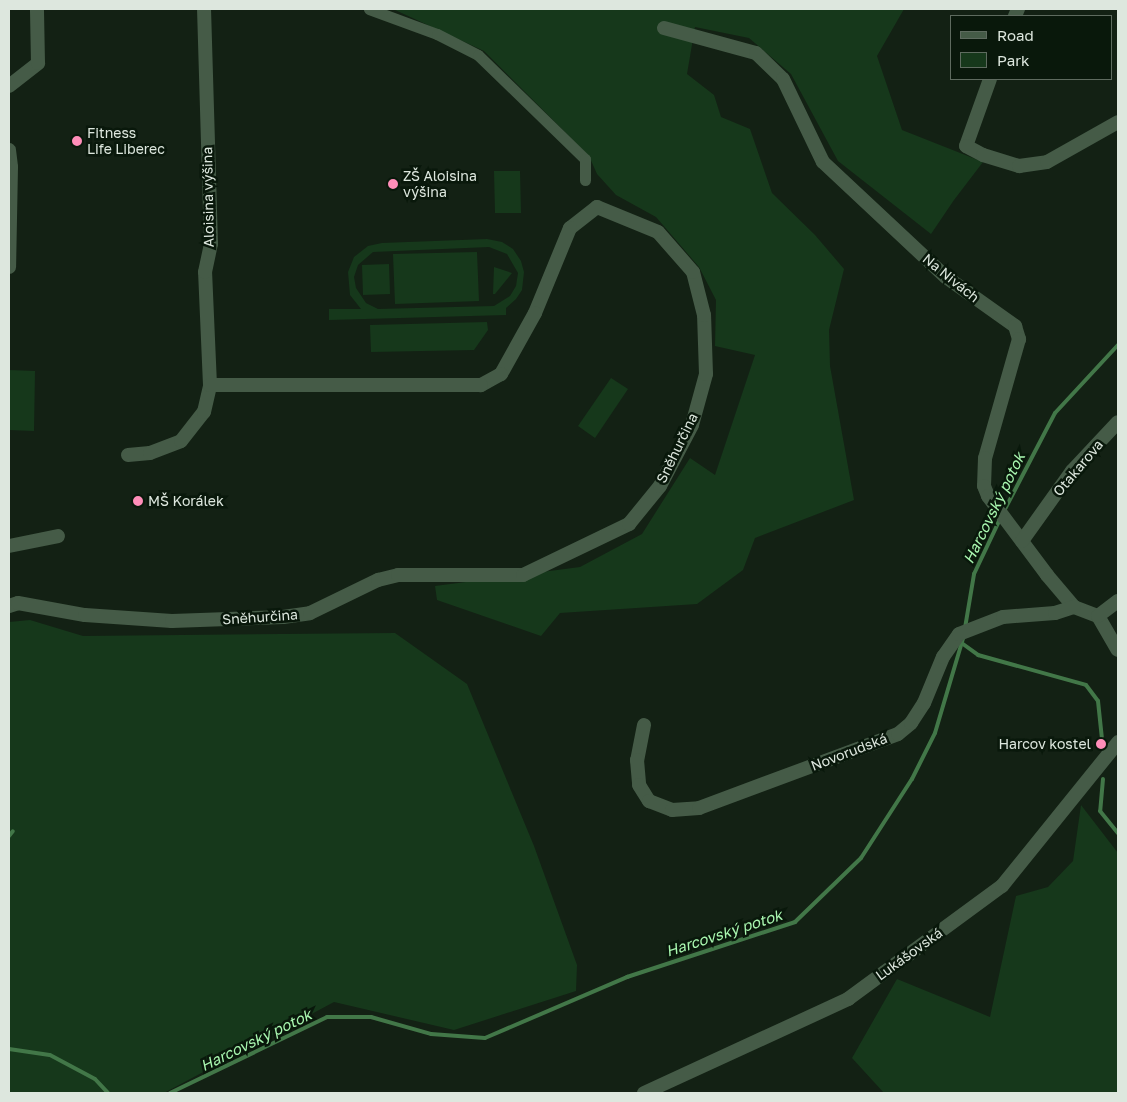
<!DOCTYPE html>
<meta charset="utf-8">
<style>
body{margin:0}
#map{position:relative;width:1127px;height:1102px;overflow:hidden;background:#132114;font-family:"Golos Text",sans-serif}
div>[style]{position:absolute}
[style*='--x']{left:calc(var(--x)*1px);top:calc(var(--y)*1px);width:calc(var(--w)*1px);rotate:calc(var(--a)*1deg)}
.green>*{inset:0;background:#16381b}
.stream>*{height:4px;margin:-2px;padding:0 2px;transform-origin:2px;border-radius:2px;background:#427748}
.pedestrian>*{height:11px;margin:-5.5px;padding:0 5.5px;transform-origin:5.5px;border-radius:5.5px;background:#455b47}
.minor>*{height:14px;margin:-7px;padding:0 7px;transform-origin:7px;border-radius:7px;background:#455b47}
.dots>*{width:14px;height:14px;translate:-50% -50%;box-sizing:border-box;border:2px solid #09180b;border-radius:50%}
span{translate:-50% -50%;white-space:nowrap;text-align:center;line-height:1.15;-webkit-text-stroke:5px #09180b;paint-order:stroke}
.poi-label{font-size:14px;color:#dde7de}
.left{translate:0 -50%;text-align:left}
.right{translate:-100% -50%;text-align:right}
.street-label{font-size:14px;color:#dde7de}
.water-label{font-size:15px;color:#a9f7b0;font-style:italic}
.frame{position:absolute;inset:0;border:10px solid #dde7de;pointer-events:none}
.legend{position:absolute;left:950px;top:15px;width:162px;height:65px;box-sizing:border-box;background:#09180b;border:1px solid #5e6b5f;margin:0;padding:6px 9px;list-style:none;font-size:15px;color:#dde7de}
.legend li{display:flex;align-items:center;gap:10px;height:25px}
.legend b{width:25px;border:1px solid #5e6b5f}
</style>
<div id="map">
<div class="green">
<i style="clip-path:polygon(393px 9px,904px 9px,877px 56px,902px 130px,983px 162px,954px 200px,931px 234px,838px 161px,791px 74px,749px 38px,695px 27px,687px 74px,714px 95px,721px 117px,750px 129px,772px 193px,815px 235px,844px 269px,829px 330px,830px 366px,854px 500px,755px 538px,743px 570px,697px 604px,560px 613px,541px 636px,437px 600px,435px 586px,580px 567px,642px 534px,690px 458px,715px 475px,755px 355px,715px 346px,716px 300px,699px 267px,656px 217px,616px 195px,597px 174px,589px 156px,484px 51px)"></i>
<i style="clip-path:polygon(494px 171px,520px 171px,521px 213px,495px 213px)"></i>
<i style="clip-path:polygon(evenodd,487px 239px,502px 242px,513px 249px,521px 261px,524px 272px,522px 290px,516px 299px,506px 308px,506px 315px,329px 320px,329px 309px,361px 309px,350px 295px,348px 272px,354px 257px,368px 246px,382px 243px,487px 239px,489px 247px,507px 254px,518px 273px,516px 286px,510px 296px,494px 306px,378px 309px,366px 303px,356px 288px,354px 277px,358px 265px,373px 252px,489px 247px)"></i>
<i style="clip-path:polygon(477px 252px,479px 301px,395px 304px,393px 254px)"></i>
<i style="clip-path:polygon(389px 264px,390px 294px,363px 295px,362px 265px)"></i>
<i style="clip-path:polygon(494px 267px,512px 273px,495px 294px,493px 294px)"></i>
<i style="clip-path:polygon(487px 322px,488px 330px,474px 350px,371px 352px,370px 325px)"></i>
<i style="clip-path:polygon(9px 370px,35px 371px,34px 431px,9px 430px)"></i>
<i style="clip-path:polygon(611px 378px,628px 389px,595px 438px,578px 426px)"></i>
<i style="clip-path:polygon(30px 620px,83px 636px,395px 633px,467px 684px,534px 846px,577px 965px,576px 991px,454px 1030px,334px 1002px,164px 1093px,9px 1093px,9px 622px)"></i>
<i style="clip-path:polygon(1081px 805px,1118px 853px,1118px 1093px,884px 1093px,852px 1058px,897px 979px,990px 1017px,1016px 896px,1048px 887px,1073px 861px)"></i>
</div>
<div class="stream">
<i style="--x:1004;--y:511;--w:110;--a:-62.5"></i>
<i style="--x:1055;--y:413;--w:93;--a:-47.2"></i>
<i style="--x:965;--y:628;--w:55;--a:-80.5"></i>
<i style="--x:974;--y:574;--w:63;--a:-64.7"></i>
<i style="--x:963;--y:644;--w:19;--a:36"></i>
<i style="--x:978;--y:655;--w:112;--a:15.5"></i>
<i style="--x:1086;--y:685;--w:20;--a:53"></i>
<i style="--x:1098;--y:701;--w:36;--a:84"></i>
<i style="--x:1103;--y:779;--w:32;--a:95"></i>
<i style="--x:1100;--y:811;--w:28;--a:51"></i>
<i style="--x:9;--y:836;--w:6;--a:-51"></i>
<i style="--x:9;--y:1049;--w:41;--a:8.3"></i>
<i style="--x:50;--y:1055;--w:51;--a:28.1"></i>
<i style="--x:95;--y:1079;--w:19;--a:47"></i>
<i style="--x:170;--y:1093;--w:174;--a:-25.8"></i>
<i style="--x:327;--y:1017;--w:44;--a:0"></i>
<i style="--x:371;--y:1017;--w:62;--a:15.8"></i>
<i style="--x:431;--y:1034;--w:54;--a:4.2"></i>
<i style="--x:485;--y:1038;--w:155;--a:-23.2"></i>
<i style="--x:627;--y:977;--w:177;--a:-18.1"></i>
<i style="--x:795;--y:922;--w:92;--a:-44.1"></i>
<i style="--x:861;--y:858;--w:94;--a:-57.2"></i>
<i style="--x:912;--y:779;--w:51;--a:-63.4"></i>
<i style="--x:935;--y:733;--w:102;--a:-73.5"></i>
</div>
<div class="pedestrian">
<i style="--x:369;--y:9;--w:72;--a:20.2"></i>
<i style="--x:437;--y:34;--w:46;--a:27.1"></i>
<i style="--x:478;--y:55;--w:149;--a:44.2"></i>
<i style="--x:585;--y:159;--w:21;--a:90"></i>
</div>
<div class="minor">
<i style="--x:1015;--y:16;--w:8;--a:-67"></i>
<i style="--x:664;--y:28;--w:95;--a:15.2"></i>
<i style="--x:756;--y:53;--w:37;--a:44"></i>
<i style="--x:783;--y:79;--w:92;--a:64.3"></i>
<i style="--x:823;--y:162;--w:168;--a:43.1"></i>
<i style="--x:946;--y:277;--w:85;--a:35.4"></i>
<i style="--x:1015;--y:326;--w:14;--a:73"></i>
<i style="--x:1019;--y:339;--w:124;--a:105.9"></i>
<i style="--x:985;--y:458;--w:28;--a:92"></i>
<i style="--x:984;--y:486;--w:11;--a:68"></i>
<i style="--x:988;--y:496;--w:99;--a:53.2"></i>
<i style="--x:1047;--y:575;--w:42;--a:49.8"></i>
<i style="--x:1074;--y:607;--w:26;--a:21"></i>
<i style="--x:1098;--y:616;--w:39;--a:60"></i>
<i style="--x:990;--y:79;--w:71;--a:109.7"></i>
<i style="--x:966;--y:146;--w:19;--a:28"></i>
<i style="--x:983;--y:155;--w:38;--a:17"></i>
<i style="--x:1019;--y:166;--w:28;--a:-8"></i>
<i style="--x:1047;--y:162;--w:81;--a:-29.4"></i>
<i style="--x:9;--y:86;--w:37;--a:-38"></i>
<i style="--x:38;--y:63;--w:54;--a:-91.1"></i>
<i style="--x:9;--y:150;--w:17;--a:83"></i>
<i style="--x:11;--y:167;--w:100;--a:91.1"></i>
<i style="--x:128;--y:455;--w:22;--a:-5"></i>
<i style="--x:150;--y:453;--w:33;--a:-21"></i>
<i style="--x:181;--y:441;--w:37;--a:-52"></i>
<i style="--x:204;--y:412;--w:28;--a:-77"></i>
<i style="--x:210;--y:385;--w:113;--a:-92.5"></i>
<i style="--x:205;--y:272;--w:29;--a:-78"></i>
<i style="--x:211;--y:244;--w:235;--a:-91.7"></i>
<i style="--x:1022;--y:541;--w:86;--a:-54.5"></i>
<i style="--x:1072;--y:471;--w:67;--a:-46.8"></i>
<i style="--x:9;--y:546;--w:50;--a:-11.5"></i>
<i style="--x:9;--y:606;--w:9;--a:-18"></i>
<i style="--x:18;--y:603;--w:68;--a:10.2"></i>
<i style="--x:85;--y:615;--w:87;--a:3.9"></i>
<i style="--x:172;--y:621;--w:111;--a:-2.1"></i>
<i style="--x:283;--y:617;--w:27;--a:-8"></i>
<i style="--x:310;--y:613;--w:76;--a:-25.9"></i>
<i style="--x:378;--y:580;--w:21;--a:-14"></i>
<i style="--x:398;--y:575;--w:125;--a:0"></i>
<i style="--x:523;--y:575;--w:118;--a:-25.7"></i>
<i style="--x:629;--y:524;--w:49;--a:-50.8"></i>
<i style="--x:660;--y:486;--w:69;--a:-62.3"></i>
<i style="--x:692;--y:425;--w:53;--a:-74.6"></i>
<i style="--x:706;--y:374;--w:59;--a:-91.9"></i>
<i style="--x:704;--y:315;--w:44;--a:-104.3"></i>
<i style="--x:693;--y:272;--w:53;--a:-131.2"></i>
<i style="--x:658;--y:232;--w:66;--a:-157.7"></i>
<i style="--x:597;--y:207;--w:34;--a:142"></i>
<i style="--x:570;--y:228;--w:92;--a:112.4"></i>
<i style="--x:535;--y:313;--w:70;--a:119.1"></i>
<i style="--x:501;--y:374;--w:23;--a:151"></i>
<i style="--x:481;--y:385;--w:271;--a:180"></i>
<i style="--x:1098;--y:616;--w:25;--a:-37"></i>
<i style="--x:644;--y:725;--w:36;--a:101"></i>
<i style="--x:637;--y:760;--w:25;--a:85"></i>
<i style="--x:639;--y:785;--w:19;--a:58"></i>
<i style="--x:649;--y:801;--w:25;--a:21"></i>
<i style="--x:672;--y:810;--w:27;--a:-4"></i>
<i style="--x:699;--y:808;--w:212;--a:-20.4"></i>
<i style="--x:898;--y:734;--w:17;--a:-40"></i>
<i style="--x:911;--y:723;--w:24;--a:-57"></i>
<i style="--x:924;--y:703;--w:50;--a:-67.6"></i>
<i style="--x:943;--y:657;--w:28;--a:-55"></i>
<i style="--x:959;--y:634;--w:47;--a:-21.1"></i>
<i style="--x:1003;--y:617;--w:52;--a:-4.4"></i>
<i style="--x:1055;--y:613;--w:20;--a:-18"></i>
<i style="--x:644;--y:1093;--w:225;--a:-24.7"></i>
<i style="--x:848;--y:999;--w:191;--a:-36.3"></i>
<i style="--x:1002;--y:886;--w:185;--a:-51.1"></i>
</div>
<div class="dots">
<i style="left:77px;top:141px;background:#ff8eb9"></i>
<i style="left:393px;top:184px;background:#ff8eb9"></i>
<i style="left:138px;top:501px;background:#ff8eb9"></i>
<i style="left:1101px;top:744px;background:#ff8eb9"></i>
</div>
<div class="poi-label">
<span class="left" style="left:87px;top:141px">Fitness<br>Life Liberec</span>
<span class="left" style="left:403px;top:184px">ZŠ Aloisina<br>výšina</span>
<span class="left" style="left:148px;top:501px">MŠ Korálek</span>
<span class="right" style="left:1091px;top:744px">Harcov kostel</span>
</div>
<div class="street-label">
<span style="left:208px;top:197px;rotate:-91deg">Aloisina výšina</span>
<span style="left:951px;top:278px;rotate:39deg">Na Nivách</span>
<span style="left:677px;top:448px;rotate:-64deg">Sněhurčina</span>
<span style="left:1078px;top:468px;rotate:-50deg">Otakarova</span>
<span style="left:260px;top:617px;rotate:-4deg">Sněhurčina</span>
<span style="left:849px;top:752px;rotate:-21deg">Novorudská</span>
<span style="left:909px;top:954px;rotate:-36deg">Lukášovská</span>
</div>
<div class="water-label">
<span style="left:994px;top:508px;rotate:-64deg">Harcovský potok</span>
<span style="left:724px;top:933px;rotate:-18deg">Harcovský potok</span>
<span style="left:256px;top:1040px;rotate:-26deg">Harcovský potok</span>
</div>
<div class="frame"></div>
<ul class="legend">
<li><b style="height:6px;background:#455b47"></b>Road</li>
<li><b style="height:14px;background:#16381b"></b>Park</li>
</ul>
</div>
